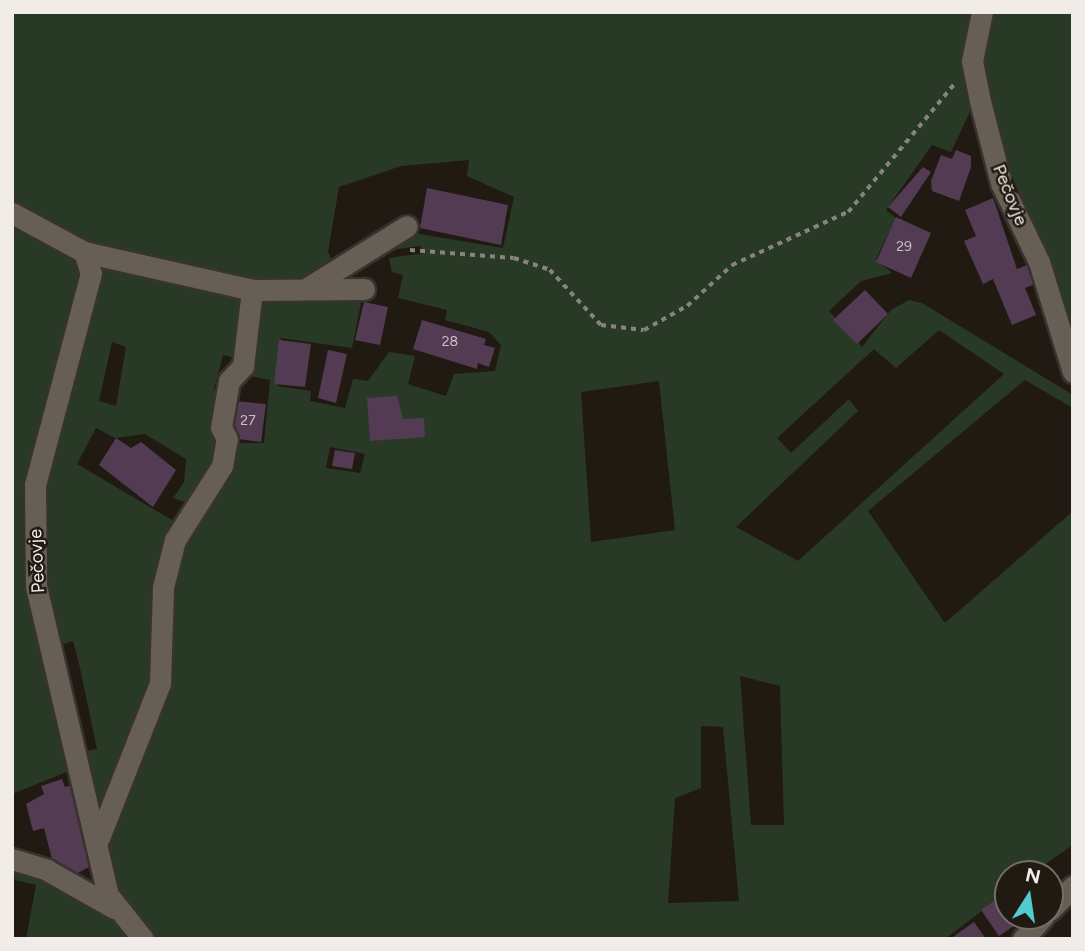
<!DOCTYPE html>
<meta charset="utf-8">
<style>
body{margin:0}
#map{position:relative;width:1085px;height:951px;overflow:hidden;background:#211a12;font-family:Figtree,sans-serif}
div>[style]{position:absolute}
[style*='--x']{left:calc(var(--x)*1px);top:calc(var(--y)*1px);width:calc(var(--w)*1px);rotate:calc(var(--a)*1deg)}
.green>*{inset:0;background:#283a25}
.building>*{inset:0;background:#533c53}
.path>*{height:3.5px;margin-top:-1.75px;transform-origin:0;background:repeating-linear-gradient(90deg,#89837d 0 5px,transparent 0 10px)}
.roads{filter:drop-shadow(2px 0 #383330) drop-shadow(-2px 0 #383330) drop-shadow(0 2px #383330) drop-shadow(0 -2px #383330)}
.minor>*{height:21px;margin:-10.5px;padding:0 10.5px;transform-origin:10.5px;border-radius:10.5px;background:#675f56}
span{translate:-50% -50%;white-space:nowrap;text-align:center;line-height:1.15;-webkit-text-stroke:5px #211a12;paint-order:stroke}
.number-label{font-size:14px;color:#cac0c2}
.number-label span{-webkit-text-stroke-width:0}
.street-label{font-size:18px;color:#f1ece7}
.frame{position:absolute;inset:0;border:14px solid #f1ece7;pointer-events:none}
.north{position:absolute;left:994px;top:860px;width:70px;height:70px;box-sizing:border-box;background:#211a12;border:2px solid #746e67;border-radius:50%;rotate:12deg;font-size:19px;font-weight:700;line-height:28px;text-align:center;color:#f1ece7}
.north::after{content:'';display:block;margin:auto;width:24px;height:32px;background:#51ccd1;clip-path:polygon(50% 0,100% 100%,50% 72%,0 100%)}
</style>
<div id="map">
<div class="green">
<i style="clip-path:polygon(evenodd,12px 12px,978px 12px,976px 99px,951px 152px,932px 145px,886px 210px,896px 218px,876px 259px,892px 273px,861px 281px,829px 311px,862px 347px,891px 310px,909px 300px,922px 303px,1073px 395px,1073px 408px,1025px 380px,868px 511px,945px 623px,1073px 511px,1073px 845px,1031px 874px,1008px 874px,1008px 891px,945px 939px,153px 939px,119px 899px,108px 851px,154px 720px,172px 569px,235px 443px,264px 443px,270px 380px,245px 375px,258px 299px,362px 298px,352px 348px,281px 338px,277px 386px,311px 391px,310px 401px,345px 408px,353px 379px,368px 381px,389px 352px,415px 356px,408px 384px,446px 396px,454px 374px,495px 371px,501px 345px,489px 332px,445px 320px,447px 310px,398px 298px,403px 275px,392px 272px,389px 258px,425px 253px,420px 246px,383px 251px,414px 233px,503px 248px,514px 197px,467px 176px,469px 160px,401px 166px,339px 187px,328px 252px,335px 268px,306px 283px,257px 286px,87px 244px,12px 207px,12px 12px,939px 330px,1004px 374px,798px 561px,736px 527px,858px 411px,849px 399px,791px 453px,777px 438px,874px 349px,896px 368px,939px 330px,12px 12px,659px 381px,675px 530px,591px 542px,581px 392px,659px 381px,12px 12px,330px 447px,365px 454px,360px 473px,326px 468px,330px 447px,12px 12px,740px 676px,780px 686px,784px 825px,751px 825px,740px 676px,12px 12px,701px 726px,723px 727px,739px 901px,668px 903px,675px 798px,701px 788px,701px 726px)"></i>
<i style="clip-path:polygon(990px 12px,1073px 12px,1073px 348px,1006px 175px,982px 73px,981px 34px)"></i>
<i style="clip-path:polygon(12px 221px,74px 253px,81px 269px,27px 497px,37px 626px,69px 771px,12px 794px)"></i>
<i style="clip-path:polygon(evenodd,102px 264px,242px 300px,240px 359px,223px 355px,214px 389px,224px 398px,218px 464px,190px 504px,173px 498px,184px 482px,186px 459px,145px 434px,115px 438px,96px 428px,77px 464px,177px 523px,156px 680px,98px 819px,78px 752px,97px 749px,80px 668px,73px 641px,53px 647px,43px 581px,43px 498px,102px 264px,112px 342px,126px 347px,116px 406px,99px 401px,112px 342px)"></i>
<i style="clip-path:polygon(12px 864px,97px 902px,130px 939px,26px 939px,36px 885px,15px 880px)"></i>
</div>
<div class="building">
<i style="clip-path:polygon(956px 150px,971px 156px,971px 167px,959px 201px,932px 191px,931px 181px,941px 155px,952px 159px)"></i>
<i style="clip-path:polygon(923px 167px,931px 172px,901px 217px,888px 207px)"></i>
<i style="clip-path:polygon(427px 188px,508px 205px,501px 245px,420px 228px)"></i>
<i style="clip-path:polygon(993px 198px,1017px 269px,1027px 265px,1035px 284px,1025px 288px,1036px 315px,1012px 325px,993px 279px,983px 284px,964px 241px,976px 236px,965px 210px)"></i>
<i style="clip-path:polygon(896px 217px,931px 233px,911px 278px,876px 262px)"></i>
<i style="clip-path:polygon(865px 290px,888px 314px,857px 344px,833px 320px)"></i>
<i style="clip-path:polygon(364px 302px,388px 307px,380px 345px,355px 340px)"></i>
<i style="clip-path:polygon(422px 320px,486px 339px,484px 345px,495px 348px,489px 367px,478px 363px,477px 369px,413px 349px)"></i>
<i style="clip-path:polygon(279px 340px,311px 344px,305px 387px,274px 384px)"></i>
<i style="clip-path:polygon(328px 350px,347px 354px,336px 403px,318px 398px)"></i>
<i style="clip-path:polygon(397px 396px,403px 419px,424px 418px,425px 437px,370px 441px,367px 398px)"></i>
<i style="clip-path:polygon(234px 401px,266px 404px,261px 442px,230px 438px)"></i>
<i style="clip-path:polygon(116px 438px,131px 448px,141px 442px,176px 470px,153px 507px,99px 465px)"></i>
<i style="clip-path:polygon(335px 450px,355px 453px,352px 469px,332px 466px)"></i>
<i style="clip-path:polygon(62px 779px,65px 787px,72px 785px,93px 865px,68px 878px,54px 867px,44px 828px,33px 831px,26px 804px,44px 794px,41px 786px)"></i>
<i style="clip-path:polygon(1006px 893px,1008px 916px,1024px 919px,999px 936px,981px 910px)"></i>
<i style="clip-path:polygon(974px 922px,986px 939px,950px 939px)"></i>
</div>
<div class="path">
<i style="--x:410;--y:250;--w:104;--a:4.4"></i>
<i style="--x:514;--y:258;--w:38;--a:18"></i>
<i style="--x:550;--y:270;--w:75;--a:47.2"></i>
<i style="--x:601;--y:325;--w:43;--a:6.6"></i>
<i style="--x:644;--y:330;--w:49;--a:-29.2"></i>
<i style="--x:687;--y:306;--w:61;--a:-42.3"></i>
<i style="--x:732;--y:265;--w:128;--a:-24.6"></i>
<i style="--x:848;--y:212;--w:168;--a:-50.3"></i>
</div>
<div class="roads">
<div class="minor">
<i style="--x:982;--y:12;--w:50;--a:101.5"></i>
<i style="--x:972;--y:61;--w:41;--a:78.7"></i>
<i style="--x:980;--y:101;--w:85;--a:75.6"></i>
<i style="--x:1001;--y:183;--w:88;--a:64.3"></i>
<i style="--x:1039;--y:262;--w:115;--a:72.8"></i>
<i style="--x:12;--y:213;--w:82;--a:28.4"></i>
<i style="--x:84;--y:252;--w:22;--a:72"></i>
<i style="--x:91;--y:273;--w:219;--a:104.8"></i>
<i style="--x:35;--y:485;--w:101;--a:89.4"></i>
<i style="--x:36;--y:586;--w:317;--a:76.9"></i>
<i style="--x:108;--y:895;--w:56;--a:51.5"></i>
<i style="--x:84;--y:252;--w:172;--a:12.7"></i>
<i style="--x:252;--y:290;--w:112;--a:-0.5"></i>
<i style="--x:309;--y:287;--w:115;--a:-31.9"></i>
<i style="--x:99;--y:838;--w:167;--a:-68.5"></i>
<i style="--x:160;--y:683;--w:96;--a:-88.2"></i>
<i style="--x:163;--y:587;--w:49;--a:-75.7"></i>
<i style="--x:175;--y:540;--w:88;--a:-57.6"></i>
<i style="--x:222;--y:466;--w:27;--a:-80"></i>
<i style="--x:227;--y:439;--w:13;--a:-117"></i>
<i style="--x:221;--y:427;--w:47;--a:-80.1"></i>
<i style="--x:229;--y:381;--w:21;--a:-47"></i>
<i style="--x:243;--y:366;--w:77;--a:-83.2"></i>
<i style="--x:12;--y:859;--w:37;--a:17"></i>
<i style="--x:47;--y:870;--w:77;--a:29.6"></i>
<i style="--x:1050;--y:910;--w:33;--a:-46"></i>
<i style="--x:1023;--y:939;--w:31;--a:-48"></i>
</div>
</div>
<div class="number-label">
<span style="left:904px;top:247px">29</span>
<span style="left:450px;top:342px">28</span>
<span style="left:248px;top:421px">27</span>
</div>
<div class="street-label">
<span style="left:1010px;top:195px;rotate:68deg">Pečovje</span>
<span style="left:37px;top:561px;rotate:-93deg">Pečovje</span>
</div>
<div class="frame"></div>
<div class="north">N</div>
</div>
